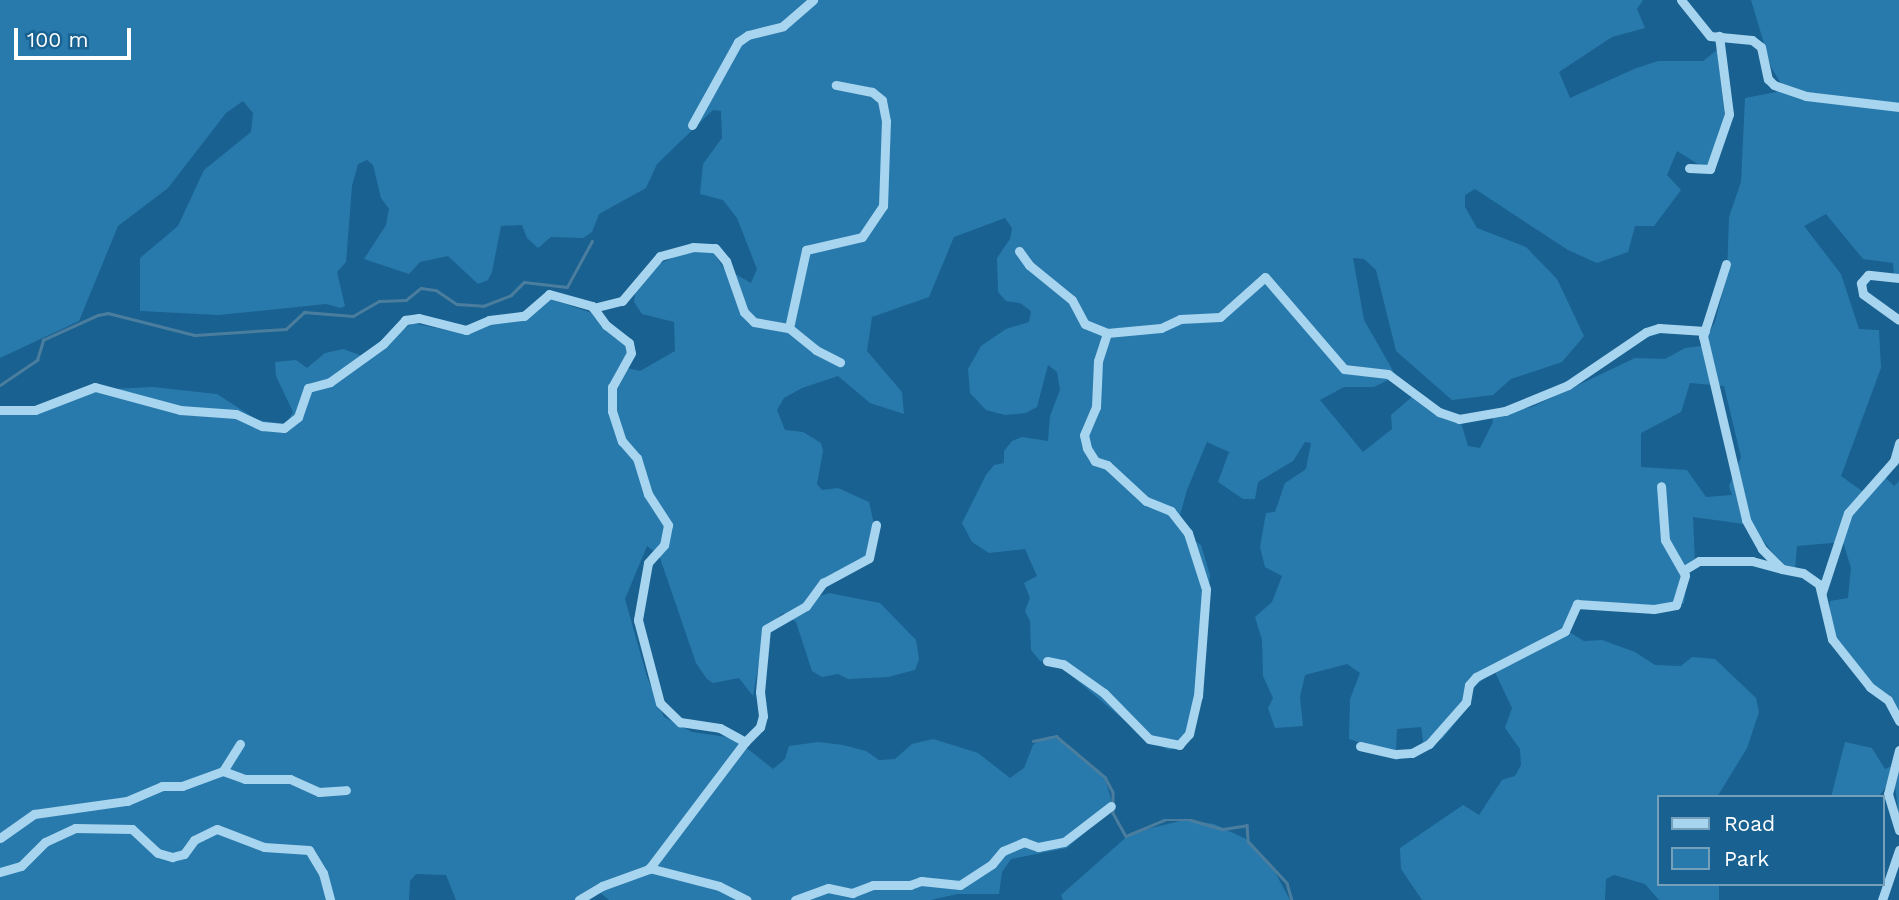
<!DOCTYPE html>
<style>
body{margin:0}
#map{position:relative;width:1899px;height:900px;overflow:hidden;background:#196190;font-family:"Work Sans",sans-serif}
div>[style]{position:absolute}
[style*='--x']{left:calc(var(--x)*1px);top:calc(var(--y)*1px);width:calc(var(--w)*1px);rotate:calc(var(--a)*1deg)}
.green>*{inset:0;background:#297aac}
.stream>*{height:2.5px;margin:-1.25px;padding:0 1.25px;transform-origin:1.25px;border-radius:1.25px;background:#4b7e9e}
.minor>*{height:9px;margin:-4.5px;padding:0 4.5px;transform-origin:4.5px;border-radius:4.5px;background:#a7d4ef}
span{translate:-50% -50%;white-space:nowrap;text-align:center;line-height:1.15;-webkit-text-stroke:7px #196190;paint-order:stroke}
.legend{position:absolute;left:1657px;top:795px;width:228px;height:91px;box-sizing:border-box;background:#196190;border:2px solid #75a0bc;margin:0;padding:9px 12px;list-style:none;font-size:21px;color:#fff}
.legend li{display:flex;align-items:center;gap:14px;height:35px}
.legend b{width:35px;border:2px solid #75a0bc}
.scale{position:absolute;left:14px;top:28px;width:117px;height:32px;box-sizing:border-box;border:4px solid #fff;border-top:0;padding-left:9px;font-size:21px;line-height:24px;white-space:nowrap;color:#fff;-webkit-text-stroke:5px #196190;paint-order:stroke}
</style>
<div id="map">
<div class="green">
<i style="clip-path:polygon(evenodd,0 0,1643px 0,1637px 9px,1645px 28px,1612px 37px,1559px 72px,1570px 98px,1634px 69px,1658px 61px,1703px 61px,1717px 50px,1725px 118px,1706px 169px,1677px 151px,1667px 175px,1681px 190px,1654px 226px,1635px 226px,1628px 252px,1597px 263px,1568px 250px,1475px 189px,1465px 195px,1465px 207px,1477px 228px,1526px 247px,1557px 279px,1584px 336px,1562px 362px,1511px 379px,1493px 395px,1452px 400px,1396px 351px,1376px 270px,1364px 259px,1353px 258px,1364px 320px,1396px 376px,1374px 387px,1344px 387px,1320px 400px,1363px 452px,1392px 429px,1391px 415px,1414px 395px,1443px 414px,1459px 416px,1468px 446px,1480px 448px,1493px 422px,1492px 415px,1532px 407px,1635px 358px,1665px 359px,1685px 348px,1702px 346px,1715px 322px,1727px 275px,1729px 217px,1741px 182px,1745px 98px,1776px 92px,1782px 85px,1771px 67px,1751px 0,1899px 0,1899px 276px,1894px 275px,1893px 263px,1863px 259px,1826px 214px,1804px 226px,1841px 274px,1859px 329px,1879px 330px,1881px 368px,1841px 476px,1862px 491px,1884px 476px,1894px 486px,1899px 481px,1899px 718px,1837px 641px,1829px 616px,1830px 601px,1848px 598px,1851px 568px,1843px 542px,1797px 546px,1795px 571px,1786px 570px,1751px 525px,1693px 517px,1695px 564px,1688px 576px,1684px 603px,1667px 612px,1580px 607px,1569px 632px,1584px 641px,1602px 640px,1635px 652px,1655px 665px,1681px 666px,1692px 657px,1715px 659px,1756px 698px,1759px 712px,1747px 748px,1717px 797px,1659px 797px,1659px 884px,1719px 884px,1719px 900px,1659px 900px,1645px 884px,1614px 875px,1606px 879px,1605px 900px,1422px 900px,1401px 869px,1400px 848px,1463px 805px,1479px 815px,1502px 780px,1515px 776px,1521px 765px,1520px 749px,1505px 728px,1512px 708px,1494px 670px,1473px 688px,1469px 706px,1442px 739px,1424px 747px,1421px 727px,1397px 729px,1396px 751px,1375px 748px,1349px 739px,1350px 699px,1360px 673px,1347px 664px,1305px 675px,1300px 697px,1303px 726px,1275px 728px,1268px 708px,1273px 698px,1263px 676px,1262px 640px,1255px 617px,1272px 602px,1282px 576px,1265px 567px,1260px 547px,1266px 513px,1275px 512px,1285px 483px,1306px 469px,1311px 443px,1305px 442px,1293px 461px,1258px 482px,1255px 499px,1243px 499px,1218px 482px,1229px 452px,1207px 442px,1187px 490px,1180px 515px,1186px 535px,1201px 545px,1210px 575px,1200px 699px,1187px 743px,1169px 750px,1149px 741px,1060px 666px,1040px 661px,1031px 650px,1030px 621px,1025px 611px,1030px 598px,1024px 583px,1037px 576px,1025px 549px,989px 553px,972px 542px,962px 523px,986px 475px,994px 465px,1004px 463px,1004px 451px,1012px 441px,1022px 437px,1048px 441px,1050px 416px,1060px 390px,1057px 372px,1048px 365px,1037px 407px,1026px 413px,1005px 415px,986px 410px,970px 393px,968px 369px,981px 346px,1006px 329px,1029px 322px,1031px 311px,1020px 303px,1006px 301px,998px 292px,997px 258px,1010px 239px,1012px 228px,1005px 218px,954px 237px,929px 297px,872px 317px,867px 351px,902px 392px,904px 414px,870px 403px,838px 376px,802px 388px,784px 398px,777px 410px,785px 430px,803px 432px,821px 443px,823px 451px,817px 484px,822px 490px,838px 488px,869px 502px,874px 524px,869px 554px,824px 581px,816px 597px,829px 593px,880px 603px,916px 640px,919px 659px,915px 670px,888px 677px,848px 679px,838px 674px,822px 677px,812px 671px,796px 622px,783px 613px,765px 628px,753px 696px,739px 678px,713px 683px,707px 679px,696px 663px,659px 555px,647px 546px,625px 599px,647px 677px,664px 717px,692px 732px,734px 738px,773px 769px,785px 759px,789px 746px,818px 742px,843px 745px,866px 751px,879px 760px,895px 759px,912px 744px,933px 739px,978px 753px,1010px 778px,1024px 768px,1033px 745px,1042px 739px,1051px 736px,1071px 747px,1105px 778px,1112px 802px,1102px 818px,1067px 848px,1011px 859px,1002px 872px,999px 894px,957px 894px,931px 900px,609px 900px,599px 892px,582px 900px,456px 900px,446px 875px,416px 874px,410px 881px,409px 900px,0 900px,0 414px,28px 415px,92px 390px,152px 387px,217px 394px,257px 420px,286px 424px,293px 412px,276px 376px,275px 362px,296px 360px,307px 368px,325px 353px,343px 349px,368px 358px,412px 323px,465px 334px,484px 325px,526px 320px,550px 299px,595px 314px,601px 327px,627px 345px,627px 368px,640px 371px,675px 351px,674px 322px,642px 314px,634px 302px,636px 289px,652px 267px,688px 251px,713px 252px,723px 267px,751px 283px,757px 269px,737px 218px,723px 200px,700px 194px,703px 164px,722px 138px,721px 111px,713px 110px,657px 164px,646px 188px,599px 214px,592px 232px,583px 238px,551px 237px,538px 248px,527px 238px,522px 225px,501px 226px,492px 272px,488px 280px,478px 284px,448px 256px,420px 262px,409px 274px,364px 259px,386px 225px,389px 209px,381px 198px,373px 165px,367px 160px,358px 164px,352px 186px,346px 262px,337px 272px,345px 306px,341px 308px,326px 304px,219px 315px,140px 311px,140px 258px,178px 226px,204px 170px,251px 132px,253px 113px,243px 101px,226px 113px,168px 188px,118px 226px,79px 321px,0 358px,0 0,1690px 383px,1724px 386px,1741px 457px,1729px 486px,1732px 495px,1706px 497px,1687px 470px,1641px 467px,1641px 433px,1681px 412px,1690px 383px)"></i>
<i style="clip-path:polygon(1845px 742px,1872px 748px,1885px 769px,1899px 763px,1899px 817px,1895px 786px,1886px 787px,1878px 797px,1831px 797px)"></i>
<i style="clip-path:polygon(1184px 820px,1214px 824px,1246px 839px,1270px 863px,1290px 900px,1063px 900px,1061px 895px,1131px 833px)"></i>
</div>
<div class="stream">
<i style="--x:0;--y:385;--w:45;--a:-34"></i>
<i style="--x:37;--y:360;--w:21;--a:-73"></i>
<i style="--x:43;--y:340;--w:60;--a:-24.4"></i>
<i style="--x:98;--y:315;--w:10;--a:-11"></i>
<i style="--x:108;--y:313;--w:90;--a:14.2"></i>
<i style="--x:195;--y:335;--w:91;--a:-3.8"></i>
<i style="--x:286;--y:329;--w:25;--a:-43"></i>
<i style="--x:304;--y:312;--w:49;--a:4.7"></i>
<i style="--x:353;--y:316;--w:30;--a:-30"></i>
<i style="--x:379;--y:301;--w:27;--a:-2"></i>
<i style="--x:406;--y:300;--w:19;--a:-39"></i>
<i style="--x:421;--y:288;--w:15;--a:8"></i>
<i style="--x:436;--y:290;--w:25;--a:34"></i>
<i style="--x:457;--y:304;--w:26;--a:4"></i>
<i style="--x:483;--y:306;--w:30;--a:-21"></i>
<i style="--x:511;--y:295;--w:18;--a:-45"></i>
<i style="--x:524;--y:282;--w:43;--a:6.6"></i>
<i style="--x:567;--y:287;--w:52;--a:-61.5"></i>
<i style="--x:1033;--y:741;--w:24;--a:-12"></i>
<i style="--x:1056;--y:736;--w:64;--a:39.9"></i>
<i style="--x:1105;--y:777;--w:17;--a:62"></i>
<i style="--x:1113;--y:792;--w:21;--a:90"></i>
<i style="--x:1113;--y:813;--w:26;--a:61"></i>
<i style="--x:1126;--y:836;--w:41;--a:-22.8"></i>
<i style="--x:1164;--y:820;--w:27;--a:0"></i>
<i style="--x:1191;--y:820;--w:33;--a:16"></i>
<i style="--x:1223;--y:829;--w:24;--a:-9"></i>
<i style="--x:1247;--y:825;--w:16;--a:86"></i>
<i style="--x:1248;--y:841;--w:57;--a:47.1"></i>
<i style="--x:1287;--y:883;--w:18;--a:74"></i>
</div>
<div class="minor">
<i style="--x:1681;--y:0;--w:46;--a:51.1"></i>
<i style="--x:1710;--y:36;--w:42;--a:5.4"></i>
<i style="--x:1752;--y:40;--w:11;--a:38"></i>
<i style="--x:1761;--y:47;--w:33;--a:78"></i>
<i style="--x:1768;--y:79;--w:8;--a:45"></i>
<i style="--x:1774;--y:85;--w:34;--a:19"></i>
<i style="--x:1806;--y:96;--w:94;--a:6.7"></i>
<i style="--x:692;--y:125;--w:95;--a:-61"></i>
<i style="--x:738;--y:42;--w:12;--a:-35"></i>
<i style="--x:748;--y:35;--w:36;--a:-14"></i>
<i style="--x:783;--y:26;--w:40;--a:-41"></i>
<i style="--x:1689;--y:168;--w:21;--a:3"></i>
<i style="--x:1710;--y:169;--w:58;--a:-70.9"></i>
<i style="--x:1729;--y:114;--w:79;--a:-97.3"></i>
<i style="--x:1019;--y:251;--w:17;--a:54"></i>
<i style="--x:1029;--y:265;--w:55;--a:39.1"></i>
<i style="--x:1072;--y:300;--w:27;--a:62"></i>
<i style="--x:1085;--y:324;--w:24;--a:22"></i>
<i style="--x:1107;--y:333;--w:54;--a:-5.3"></i>
<i style="--x:1161;--y:328;--w:21;--a:-25"></i>
<i style="--x:1180;--y:319;--w:40;--a:-2.9"></i>
<i style="--x:1220;--y:317;--w:60;--a:-41.6"></i>
<i style="--x:1265;--y:277;--w:121;--a:49.3"></i>
<i style="--x:1344;--y:369;--w:44;--a:6.5"></i>
<i style="--x:1388;--y:374;--w:64;--a:36.7"></i>
<i style="--x:1439;--y:412;--w:21;--a:19"></i>
<i style="--x:1459;--y:419;--w:47;--a:-9.9"></i>
<i style="--x:1505;--y:411;--w:68;--a:-22.4"></i>
<i style="--x:1568;--y:385;--w:94;--a:-34.2"></i>
<i style="--x:1646;--y:332;--w:14;--a:-17"></i>
<i style="--x:1659;--y:328;--w:46;--a:3.7"></i>
<i style="--x:1726;--y:264;--w:76;--a:107.7"></i>
<i style="--x:1703;--y:336;--w:189;--a:76.8"></i>
<i style="--x:1746;--y:520;--w:33;--a:61"></i>
<i style="--x:1762;--y:549;--w:28;--a:45"></i>
<i style="--x:1782;--y:569;--w:21;--a:11"></i>
<i style="--x:1803;--y:573;--w:19;--a:35"></i>
<i style="--x:1819;--y:584;--w:57;--a:76.7"></i>
<i style="--x:1832;--y:639;--w:61;--a:51.6"></i>
<i style="--x:1870;--y:687;--w:22;--a:36"></i>
<i style="--x:1888;--y:700;--w:24;--a:62"></i>
<i style="--x:1899;--y:278;--w:31;--a:-174"></i>
<i style="--x:1868;--y:275;--w:11;--a:131"></i>
<i style="--x:1861;--y:283;--w:11;--a:80"></i>
<i style="--x:1863;--y:294;--w:44;--a:35.8"></i>
<i style="--x:593;--y:308;--w:30;--a:-14"></i>
<i style="--x:622;--y:301;--w:59;--a:-49.8"></i>
<i style="--x:660;--y:256;--w:34;--a:-15"></i>
<i style="--x:693;--y:247;--w:22;--a:3"></i>
<i style="--x:715;--y:248;--w:17;--a:50"></i>
<i style="--x:726;--y:261;--w:54;--a:70.6"></i>
<i style="--x:744;--y:312;--w:14;--a:45"></i>
<i style="--x:754;--y:322;--w:36;--a:10"></i>
<i style="--x:789;--y:328;--w:35;--a:39"></i>
<i style="--x:816;--y:350;--w:27;--a:27"></i>
<i style="--x:789;--y:328;--w:80;--a:-77.7"></i>
<i style="--x:806;--y:250;--w:57;--a:-13.1"></i>
<i style="--x:862;--y:237;--w:37;--a:-56"></i>
<i style="--x:883;--y:206;--w:85;--a:-88"></i>
<i style="--x:886;--y:121;--w:21;--a:-101"></i>
<i style="--x:882;--y:100;--w:13;--a:-141"></i>
<i style="--x:872;--y:92;--w:37;--a:-169"></i>
<i style="--x:0;--y:410;--w:35;--a:0"></i>
<i style="--x:35;--y:410;--w:64;--a:-21"></i>
<i style="--x:95;--y:387;--w:88;--a:15.1"></i>
<i style="--x:180;--y:410;--w:56;--a:4.1"></i>
<i style="--x:236;--y:414;--w:29;--a:25"></i>
<i style="--x:262;--y:426;--w:22;--a:5"></i>
<i style="--x:284;--y:428;--w:18;--a:-38"></i>
<i style="--x:298;--y:417;--w:31;--a:-71"></i>
<i style="--x:308;--y:388;--w:23;--a:-15"></i>
<i style="--x:330;--y:382;--w:65;--a:-35.6"></i>
<i style="--x:383;--y:344;--w:33;--a:-47"></i>
<i style="--x:405;--y:320;--w:14;--a:-8"></i>
<i style="--x:419;--y:318;--w:49;--a:14.3"></i>
<i style="--x:466;--y:330;--w:25;--a:-23"></i>
<i style="--x:489;--y:320;--w:35;--a:-7"></i>
<i style="--x:524;--y:316;--w:33;--a:-41"></i>
<i style="--x:549;--y:294;--w:45;--a:15.6"></i>
<i style="--x:592;--y:306;--w:24;--a:54"></i>
<i style="--x:606;--y:325;--w:29;--a:38"></i>
<i style="--x:629;--y:343;--w:10;--a:79"></i>
<i style="--x:631;--y:353;--w:39;--a:119"></i>
<i style="--x:612;--y:387;--w:24;--a:90"></i>
<i style="--x:612;--y:411;--w:32;--a:72"></i>
<i style="--x:622;--y:441;--w:23;--a:49"></i>
<i style="--x:637;--y:458;--w:38;--a:73"></i>
<i style="--x:648;--y:494;--w:37;--a:57"></i>
<i style="--x:668;--y:525;--w:20;--a:101"></i>
<i style="--x:664;--y:545;--w:24;--a:132"></i>
<i style="--x:648;--y:563;--w:58;--a:100"></i>
<i style="--x:638;--y:620;--w:86;--a:75.2"></i>
<i style="--x:660;--y:703;--w:28;--a:44"></i>
<i style="--x:680;--y:722;--w:40;--a:8.5"></i>
<i style="--x:720;--y:728;--w:29;--a:29"></i>
<i style="--x:745;--y:742;--w:159;--a:127.1"></i>
<i style="--x:649;--y:869;--w:50;--a:160.1"></i>
<i style="--x:602;--y:886;--w:27;--a:149"></i>
<i style="--x:1684;--y:570;--w:17;--a:-31"></i>
<i style="--x:1699;--y:561;--w:53;--a:0"></i>
<i style="--x:1752;--y:561;--w:31;--a:15"></i>
<i style="--x:1822;--y:592;--w:83;--a:-71.8"></i>
<i style="--x:1848;--y:513;--w:69;--a:-48.5"></i>
<i style="--x:1894;--y:461;--w:19;--a:-74"></i>
<i style="--x:1047;--y:661;--w:16;--a:11"></i>
<i style="--x:1063;--y:664;--w:50;--a:35.3"></i>
<i style="--x:1104;--y:693;--w:64;--a:45.6"></i>
<i style="--x:1149;--y:739;--w:31;--a:11"></i>
<i style="--x:1179;--y:745;--w:15;--a:-48"></i>
<i style="--x:1189;--y:734;--w:39;--a:-77"></i>
<i style="--x:1198;--y:696;--w:107;--a:-85.7"></i>
<i style="--x:1206;--y:589;--w:59;--a:-107.8"></i>
<i style="--x:1188;--y:533;--w:28;--a:-128"></i>
<i style="--x:1171;--y:511;--w:27;--a:-158"></i>
<i style="--x:1146;--y:501;--w:53;--a:-137.3"></i>
<i style="--x:1107;--y:465;--w:13;--a:-162"></i>
<i style="--x:1095;--y:461;--w:15;--a:-122"></i>
<i style="--x:1087;--y:448;--w:13;--a:-103"></i>
<i style="--x:1084;--y:435;--w:30;--a:-67"></i>
<i style="--x:1096;--y:407;--w:46;--a:-87.5"></i>
<i style="--x:1098;--y:361;--w:29;--a:-72"></i>
<i style="--x:745;--y:742;--w:21;--a:-45"></i>
<i style="--x:760;--y:727;--w:11;--a:-75"></i>
<i style="--x:763;--y:716;--w:24;--a:-97"></i>
<i style="--x:760;--y:692;--w:63;--a:-84.6"></i>
<i style="--x:766;--y:629;--w:46;--a:-29.9"></i>
<i style="--x:806;--y:606;--w:29;--a:-54"></i>
<i style="--x:823;--y:583;--w:52;--a:-28.5"></i>
<i style="--x:869;--y:558;--w:34;--a:-78"></i>
<i style="--x:1360;--y:746;--w:37;--a:13"></i>
<i style="--x:1396;--y:754;--w:16;--a:-4"></i>
<i style="--x:1412;--y:753;--w:19;--a:-28"></i>
<i style="--x:1429;--y:744;--w:56;--a:-48.6"></i>
<i style="--x:1466;--y:702;--w:17;--a:-80"></i>
<i style="--x:1469;--y:685;--w:11;--a:-49"></i>
<i style="--x:1476;--y:677;--w:100;--a:-27.3"></i>
<i style="--x:1565;--y:631;--w:30;--a:-66"></i>
<i style="--x:1577;--y:604;--w:77;--a:3.7"></i>
<i style="--x:1654;--y:609;--w:22;--a:-10"></i>
<i style="--x:1676;--y:605;--w:31;--a:-73"></i>
<i style="--x:1685;--y:575;--w:40;--a:-119.7"></i>
<i style="--x:1665;--y:540;--w:54;--a:-94.2"></i>
<i style="--x:1899;--y:750;--w:45;--a:104"></i>
<i style="--x:1888;--y:794;--w:38;--a:73"></i>
<i style="--x:223;--y:771;--w:32;--a:-58"></i>
<i style="--x:0;--y:838;--w:42;--a:-35.2"></i>
<i style="--x:34;--y:814;--w:94;--a:-8"></i>
<i style="--x:127;--y:801;--w:38;--a:-23"></i>
<i style="--x:162;--y:786;--w:20;--a:0"></i>
<i style="--x:182;--y:786;--w:44;--a:-20.1"></i>
<i style="--x:223;--y:771;--w:23;--a:20"></i>
<i style="--x:245;--y:779;--w:45;--a:0"></i>
<i style="--x:290;--y:779;--w:32;--a:24"></i>
<i style="--x:319;--y:792;--w:27;--a:-4"></i>
<i style="--x:649;--y:868;--w:72;--a:14.4"></i>
<i style="--x:719;--y:886;--w:31;--a:27"></i>
<i style="--x:0;--y:872;--w:22;--a:-16"></i>
<i style="--x:21;--y:866;--w:34;--a:-45"></i>
<i style="--x:45;--y:842;--w:33;--a:-25"></i>
<i style="--x:75;--y:828;--w:57;--a:1"></i>
<i style="--x:132;--y:829;--w:35;--a:43"></i>
<i style="--x:158;--y:853;--w:15;--a:16"></i>
<i style="--x:172;--y:857;--w:12;--a:-14"></i>
<i style="--x:184;--y:854;--w:17;--a:-54"></i>
<i style="--x:194;--y:840;--w:25;--a:-26"></i>
<i style="--x:217;--y:829;--w:50;--a:21"></i>
<i style="--x:264;--y:847;--w:45;--a:3.8"></i>
<i style="--x:309;--y:850;--w:27;--a:59"></i>
<i style="--x:323;--y:873;--w:28;--a:75"></i>
<i style="--x:795;--y:900;--w:35;--a:-20"></i>
<i style="--x:828;--y:888;--w:25;--a:12"></i>
<i style="--x:852;--y:893;--w:22;--a:-21"></i>
<i style="--x:873;--y:885;--w:37;--a:0"></i>
<i style="--x:910;--y:885;--w:12;--a:-20"></i>
<i style="--x:921;--y:881;--w:39;--a:6"></i>
<i style="--x:960;--y:885;--w:38;--a:-33"></i>
<i style="--x:992;--y:864;--w:17;--a:-50"></i>
<i style="--x:1003;--y:851;--w:23;--a:-23"></i>
<i style="--x:1024;--y:842;--w:15;--a:20"></i>
<i style="--x:1038;--y:847;--w:26;--a:-11"></i>
<i style="--x:1064;--y:842;--w:59;--a:-37.5"></i>
<i style="--x:1882;--y:900;--w:53;--a:-71.2"></i>
</div>
<ul class="legend">
<li><b style="height:9px;background:#a7d4ef"></b>Road</li>
<li><b style="height:19px;background:#297aac"></b>Park</li>
</ul>
<div class="scale">100 m</div>
</div>
